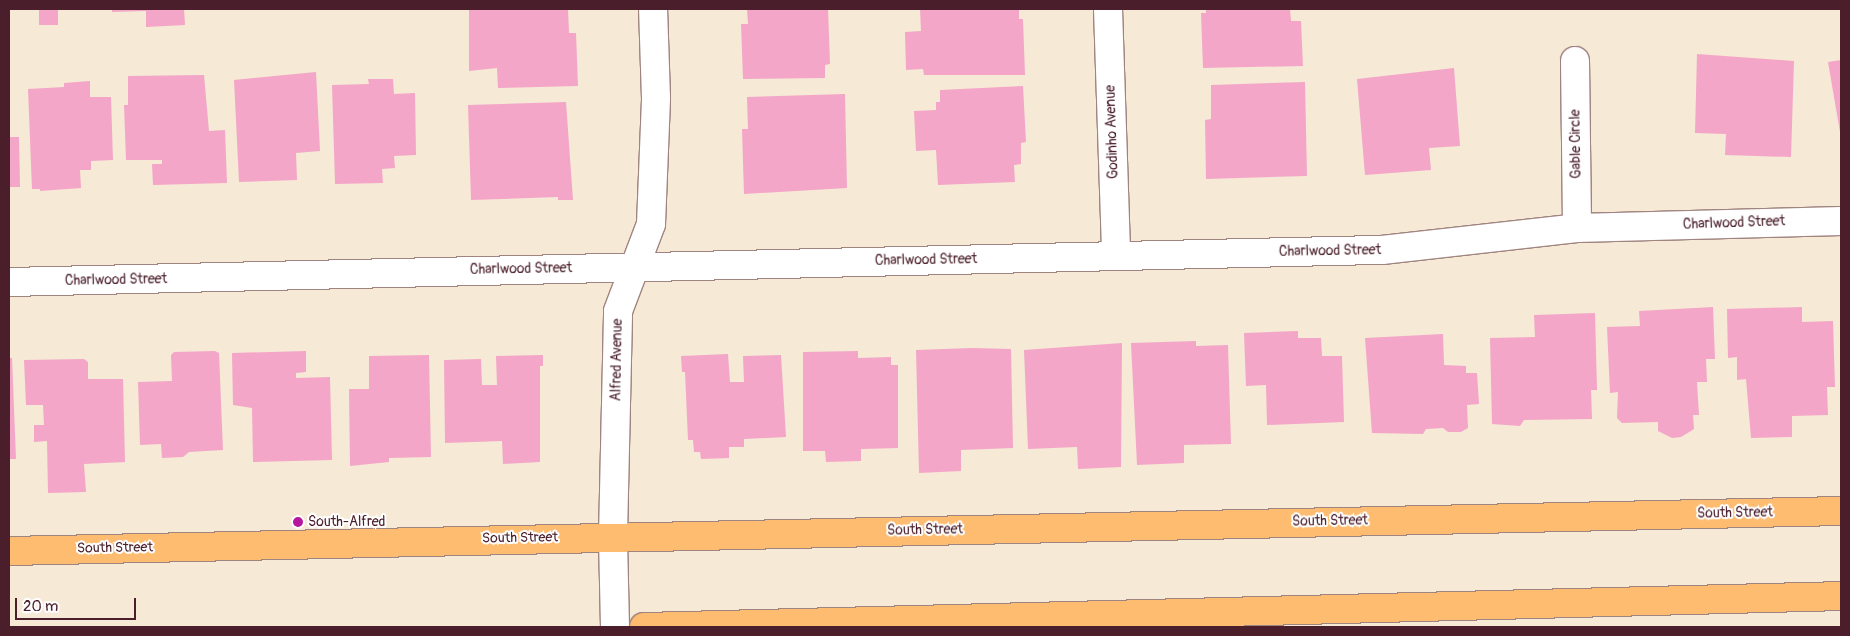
<!DOCTYPE html>
<style>
body{margin:0}
#map{position:relative;width:1850px;height:636px;overflow:hidden;background:#f6e9d5;font-family:Pangolin,sans-serif}
div>[style]{position:absolute}
[style*='--x']{left:calc(var(--x)*1px);top:calc(var(--y)*1px);width:calc(var(--w)*1px);rotate:calc(var(--a)*1deg)}
.building>*{inset:0;background:#f3a6c8}
.roads{filter:drop-shadow(1px 0 #a08480) drop-shadow(-1px 0 #a08480) drop-shadow(0 1px #a08480) drop-shadow(0 -1px #a08480)}
.street>*{height:28px;margin:-14px;padding:0 14px;transform-origin:14px;border-radius:14px;background:#fff}
.primary>*{height:28px;margin:-14px;padding:0 14px;transform-origin:14px;border-radius:14px;background:#fdbc6f}
.dots>*{width:14px;height:14px;translate:-50% -50%;box-sizing:border-box;border:2px solid #fff;border-radius:50%}
span{translate:-50% -50%;white-space:nowrap;text-align:center;line-height:1.15;-webkit-text-stroke:4px #fff;paint-order:stroke}
.street-label{font-size:14px;color:#4a1f2b}
.poi-label{font-size:14px;color:#4a1f2b}
.left{translate:0 -50%;text-align:left}
.frame{position:absolute;inset:0;border:10px solid #4a1f2b;pointer-events:none}
.scale{position:absolute;left:15px;top:598px;width:121px;height:22px;box-sizing:border-box;border:2px solid #4a1f2b;border-top:0;padding-left:6px;font-size:15px;line-height:18px;white-space:nowrap;color:#4a1f2b;-webkit-text-stroke:4px #fff;paint-order:stroke}
</style>
<div id="map">
<div class="building">
<i style="clip-path:polygon(39px 9px,58px 9px,58px 25px,39px 25px)"></i>
<i style="clip-path:polygon(112px 9px,184px 9px,185px 25px,146px 27px,146px 11px,112px 12px)"></i>
<i style="clip-path:polygon(469px 9px,568px 9px,569px 33px,576px 33px,578px 86px,498px 88px,497px 68px,469px 71px)"></i>
<i style="clip-path:polygon(747px 9px,828px 9px,830px 64px,825px 65px,825px 78px,743px 79px,741px 24px,748px 24px)"></i>
<i style="clip-path:polygon(920px 9px,1019px 9px,1019px 19px,1023px 19px,1025px 75px,924px 75px,923px 69px,906px 70px,905px 32px,921px 31px)"></i>
<i style="clip-path:polygon(1206px 9px,1290px 9px,1291px 21px,1301px 21px,1303px 66px,1203px 68px,1201px 13px,1206px 13px)"></i>
<i style="clip-path:polygon(1697px 54px,1794px 61px,1791px 157px,1725px 155px,1726px 134px,1695px 133px)"></i>
<i style="clip-path:polygon(1841px 60px,1841px 132px,1840px 132px,1828px 62px)"></i>
<i style="clip-path:polygon(1454px 68px,1460px 146px,1429px 148px,1431px 170px,1365px 175px,1357px 79px)"></i>
<i style="clip-path:polygon(316px 72px,320px 151px,296px 153px,297px 180px,239px 182px,234px 80px)"></i>
<i style="clip-path:polygon(204px 75px,209px 131px,225px 130px,227px 183px,153px 185px,152px 164px,162px 164px,162px 160px,126px 160px,124px 105px,128px 105px,128px 76px)"></i>
<i style="clip-path:polygon(368px 79px,393px 79px,394px 94px,415px 93px,416px 155px,394px 156px,395px 168px,382px 169px,383px 183px,335px 184px,332px 85px,369px 84px)"></i>
<i style="clip-path:polygon(90px 81px,90px 97px,111px 97px,113px 160px,91px 161px,91px 170px,80px 170px,81px 188px,40px 191px,40px 189px,32px 189px,28px 89px,64px 87px,64px 83px)"></i>
<i style="clip-path:polygon(1305px 82px,1307px 176px,1206px 179px,1205px 120px,1211px 119px,1211px 85px)"></i>
<i style="clip-path:polygon(1023px 86px,1026px 142px,1021px 143px,1021px 164px,1014px 165px,1015px 182px,938px 185px,936px 150px,916px 151px,914px 111px,936px 110px,936px 102px,940px 102px,940px 90px)"></i>
<i style="clip-path:polygon(845px 94px,847px 188px,744px 194px,742px 129px,748px 129px,747px 97px)"></i>
<i style="clip-path:polygon(566px 102px,573px 200px,558px 200px,558px 197px,471px 200px,468px 105px)"></i>
<i style="clip-path:polygon(9px 137px,19px 137px,20px 187px,9px 187px)"></i>
<i style="clip-path:polygon(1713px 307px,1715px 359px,1706px 359px,1707px 382px,1697px 382px,1699px 415px,1693px 415px,1694px 429px,1681px 437px,1672px 438px,1658px 431px,1658px 422px,1622px 423px,1617px 418px,1618px 392px,1610px 393px,1607px 327px,1640px 326px,1639px 311px)"></i>
<i style="clip-path:polygon(1802px 307px,1802px 322px,1833px 321px,1835px 387px,1827px 387px,1828px 415px,1792px 416px,1792px 437px,1751px 438px,1746px 379px,1737px 380px,1737px 357px,1728px 358px,1727px 309px)"></i>
<i style="clip-path:polygon(1595px 313px,1597px 390px,1591px 390px,1592px 419px,1524px 420px,1520px 426px,1492px 424px,1490px 338px,1535px 337px,1534px 315px)"></i>
<i style="clip-path:polygon(1298px 331px,1298px 338px,1321px 338px,1322px 356px,1342px 356px,1344px 422px,1267px 425px,1266px 385px,1246px 386px,1244px 333px)"></i>
<i style="clip-path:polygon(1443px 334px,1444px 365px,1466px 366px,1466px 373px,1477px 373px,1479px 404px,1467px 405px,1468px 428px,1461px 432px,1448px 432px,1443px 428px,1426px 429px,1423px 434px,1372px 433px,1365px 338px)"></i>
<i style="clip-path:polygon(1196px 341px,1196px 346px,1228px 345px,1231px 444px,1184px 445px,1184px 463px,1137px 465px,1131px 343px)"></i>
<i style="clip-path:polygon(1122px 343px,1121px 467px,1078px 469px,1077px 447px,1028px 449px,1024px 350px)"></i>
<i style="clip-path:polygon(972px 348px,1011px 349px,1013px 448px,961px 450px,961px 471px,919px 473px,916px 350px)"></i>
<i style="clip-path:polygon(215px 351px,219px 353px,223px 450px,189px 452px,183px 457px,162px 458px,161px 444px,140px 445px,138px 382px,172px 381px,171px 355px,174px 352px)"></i>
<i style="clip-path:polygon(306px 351px,306px 372px,296px 373px,296px 378px,330px 377px,332px 460px,253px 462px,252px 408px,233px 405px,232px 353px)"></i>
<i style="clip-path:polygon(858px 351px,858px 358px,891px 357px,891px 365px,898px 365px,898px 448px,861px 449px,861px 461px,826px 462px,825px 451px,803px 451px,803px 352px)"></i>
<i style="clip-path:polygon(728px 354px,730px 382px,744px 382px,743px 356px,781px 355px,786px 437px,744px 439px,744px 447px,729px 447px,729px 458px,701px 459px,700px 452px,694px 452px,693px 440px,688px 440px,685px 372px,682px 372px,681px 356px)"></i>
<i style="clip-path:polygon(429px 355px,431px 457px,389px 458px,389px 462px,350px 466px,349px 389px,369px 389px,369px 356px)"></i>
<i style="clip-path:polygon(543px 355px,543px 366px,540px 366px,540px 462px,503px 464px,502px 441px,445px 443px,444px 360px,481px 359px,482px 385px,497px 385px,496px 356px)"></i>
<i style="clip-path:polygon(9px 358px,12px 358px,16px 459px,9px 459px)"></i>
<i style="clip-path:polygon(84px 359px,88px 362px,88px 379px,123px 379px,125px 462px,84px 464px,86px 492px,48px 493px,47px 441px,34px 442px,34px 425px,44px 425px,43px 405px,26px 405px,24px 360px)"></i>
</div>
<div class="roads">
<div class="street">
<i style="--x:1108;--y:9;--w:246;--a:88.1"></i>
<i style="--x:1575;--y:61;--w:167;--a:89.3"></i>
<i style="--x:9;--y:282;--w:1373;--a:-1.34"></i>
<i style="--x:1382;--y:250;--w:196;--a:-6.4"></i>
<i style="--x:1577;--y:228;--w:264;--a:-1.5"></i>
<i style="--x:615;--y:627;--w:91;--a:-91.3"></i>
<i style="--x:613;--y:536;--w:225;--a:-88.7"></i>
<i style="--x:618;--y:311;--w:93;--a:-69.2"></i>
<i style="--x:651;--y:224;--w:126;--a:-87.7"></i>
<i style="--x:656;--y:98;--w:89;--a:-91.9"></i>
</div>
<div class="primary">
<i style="--x:9;--y:551;--w:1832;--a:-1.25"></i>
<i style="--x:644;--y:627;--w:1197;--a:-1.48"></i>
</div>
</div>
<div class="dots">
<i style="left:298px;top:522px;background:#b5179e"></i>
</div>
<div class="street-label">
<span style="left:1112px;top:132px;rotate:-92deg">Godinho Avenue</span>
<span style="left:1576px;top:144px;rotate:-91deg">Gable Circle</span>
<span style="left:1734px;top:223px;rotate:-2deg">Charlwood Street</span>
<span style="left:1330px;top:251px;rotate:-1deg">Charlwood Street</span>
<span style="left:926px;top:260px;rotate:-1deg">Charlwood Street</span>
<span style="left:521px;top:269px;rotate:-1deg">Charlwood Street</span>
<span style="left:116px;top:280px;rotate:-1deg">Charlwood Street</span>
<span style="left:617px;top:360px;rotate:-89deg">Alfred Avenue</span>
<span style="left:1735px;top:513px;rotate:-1deg">South Street</span>
<span style="left:1330px;top:521px;rotate:-1deg">South Street</span>
<span style="left:925px;top:530px;rotate:-1deg">South Street</span>
<span style="left:520px;top:538px;rotate:-1deg">South Street</span>
<span style="left:115px;top:548px;rotate:-1deg">South Street</span>
</div>
<div class="poi-label">
<span class="left" style="left:308px;top:522px">South-Alfred</span>
</div>
<div class="frame"></div>
<div class="scale">20 m</div>
</div>
